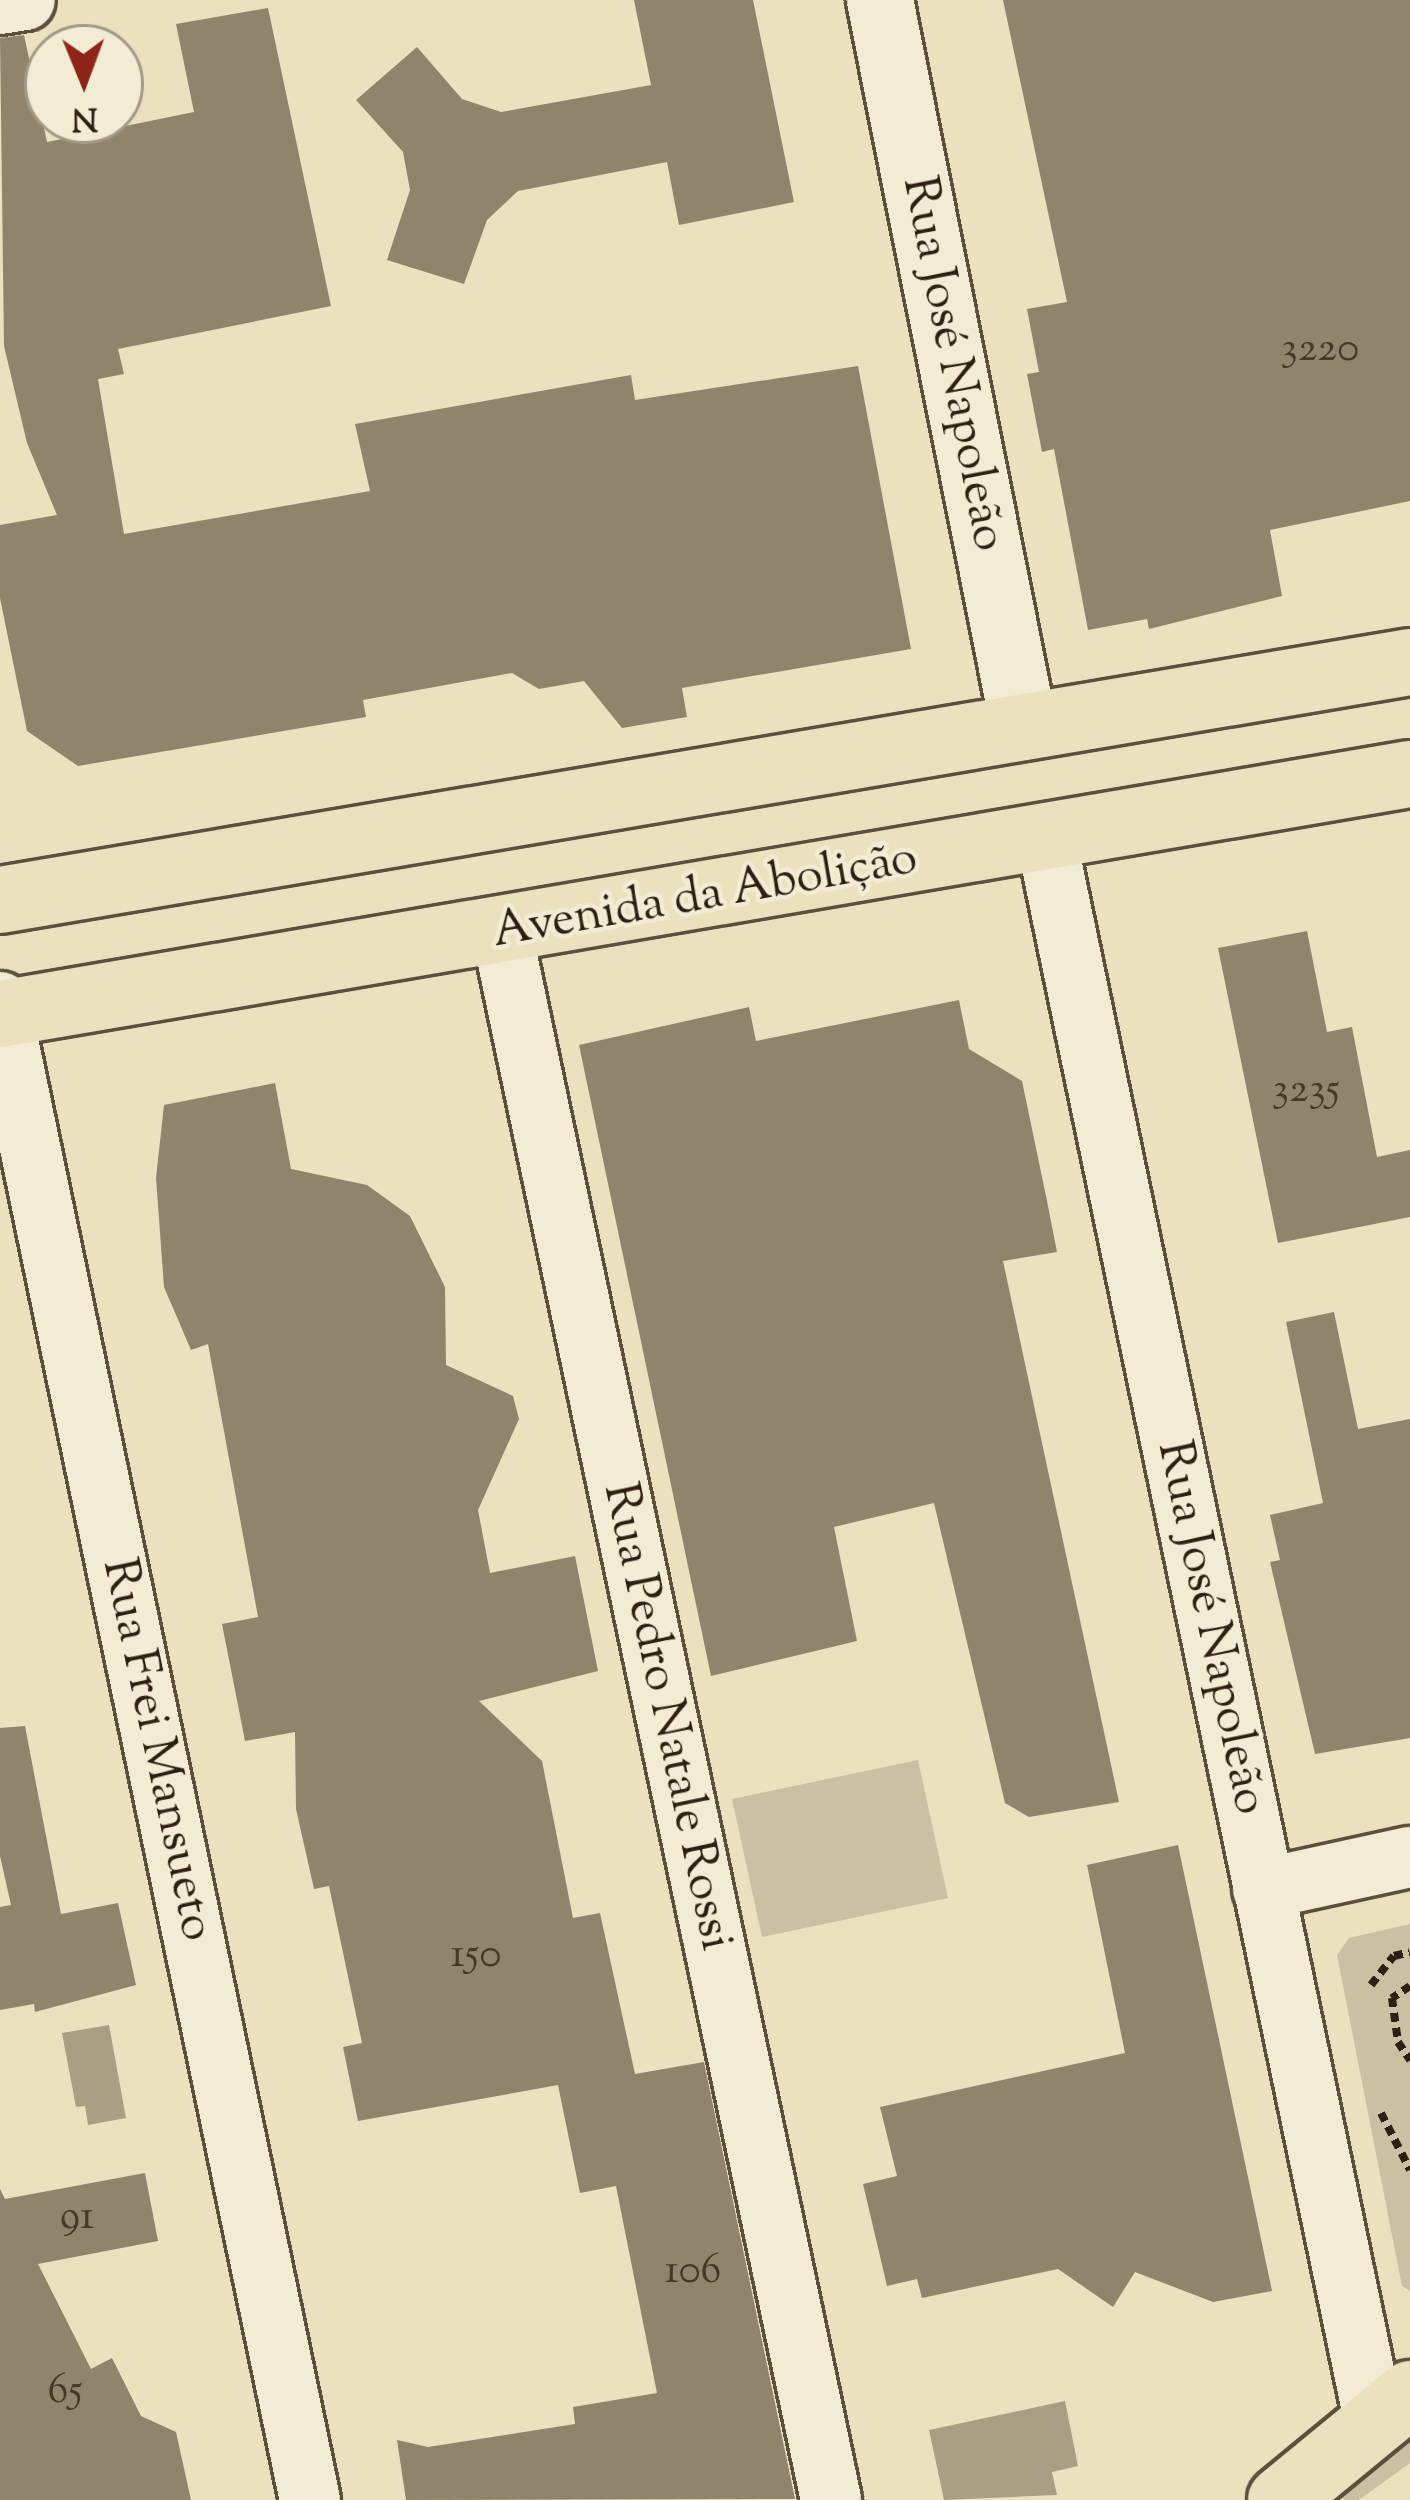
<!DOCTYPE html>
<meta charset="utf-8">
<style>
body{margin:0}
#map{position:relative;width:1410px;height:2500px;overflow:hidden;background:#ebe1bf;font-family:"Sorts Mill Goudy",serif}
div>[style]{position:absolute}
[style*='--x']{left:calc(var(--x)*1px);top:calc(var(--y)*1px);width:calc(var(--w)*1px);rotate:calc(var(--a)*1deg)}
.green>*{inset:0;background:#cbc0a2}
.water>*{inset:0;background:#aa9f84}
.building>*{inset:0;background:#90846c}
.path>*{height:8px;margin-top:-4px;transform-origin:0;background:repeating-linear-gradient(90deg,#2d2012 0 9px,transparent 0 15px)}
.roads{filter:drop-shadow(3px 0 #5c503d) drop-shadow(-3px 0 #5c503d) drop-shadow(0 3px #5c503d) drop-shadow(0 -3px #5c503d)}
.street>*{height:60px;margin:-30px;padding:0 30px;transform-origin:30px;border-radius:30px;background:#f2ecd5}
.secondary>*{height:66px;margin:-33px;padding:0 33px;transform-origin:33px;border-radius:33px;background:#f2ecd5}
.primary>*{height:66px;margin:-33px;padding:0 33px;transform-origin:33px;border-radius:33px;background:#ebe1bf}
span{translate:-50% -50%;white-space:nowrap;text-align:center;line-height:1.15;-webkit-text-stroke:9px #f2ecd5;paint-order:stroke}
.number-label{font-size:42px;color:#463928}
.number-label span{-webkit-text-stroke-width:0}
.street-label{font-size:48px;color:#2d2012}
.north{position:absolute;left:24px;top:24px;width:120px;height:120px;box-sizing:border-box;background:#f2ecd5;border:3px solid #a39a87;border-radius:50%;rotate:179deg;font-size:33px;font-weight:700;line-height:48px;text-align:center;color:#2d2012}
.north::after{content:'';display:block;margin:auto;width:42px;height:54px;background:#8f2418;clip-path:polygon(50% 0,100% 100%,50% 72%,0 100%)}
</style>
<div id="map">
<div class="green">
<i style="clip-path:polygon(918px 1760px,948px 1898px,762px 1937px,732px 1799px)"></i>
<i style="clip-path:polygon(1410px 1924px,1410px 2291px,1402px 2286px,1337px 1955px,1349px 1938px)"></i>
<i style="clip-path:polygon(1410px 2438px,1410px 2463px,1359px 2500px,1344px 2500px,1339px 2493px)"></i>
</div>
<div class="water">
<i style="clip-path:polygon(109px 2025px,126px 2118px,88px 2125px,85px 2106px,76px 2107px,62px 2033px)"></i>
<i style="clip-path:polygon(1065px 2401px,1078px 2466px,1052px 2472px,1057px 2495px,944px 2500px,929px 2430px)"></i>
</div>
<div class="building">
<i style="clip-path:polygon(634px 0,753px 0,794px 202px,679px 225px,667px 162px,518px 191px,487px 220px,464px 284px,387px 260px,410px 190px,403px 152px,356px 100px,417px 47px,462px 99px,501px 112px,651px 85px)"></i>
<i style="clip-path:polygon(1003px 0,1410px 0,1410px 501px,1270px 530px,1282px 596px,1149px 629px,1147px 619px,1088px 630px,1054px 449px,1042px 452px,1027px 374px,1039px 372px,1027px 309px,1067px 302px)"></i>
<i style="clip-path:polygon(268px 8px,331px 306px,118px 349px,124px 374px,98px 379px,124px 534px,370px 491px,355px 424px,631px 375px,635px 400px,858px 366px,911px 649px,682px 688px,687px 717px,622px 728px,584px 681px,539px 689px,512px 673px,363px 700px,366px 717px,78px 766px,27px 731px,0 598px,0 525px,57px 515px,27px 443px,4px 346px,0 38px,24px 35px,47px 142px,194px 112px,176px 24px)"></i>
<i style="clip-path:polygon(1307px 931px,1327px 1032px,1352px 1027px,1377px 1157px,1410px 1150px,1410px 1217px,1278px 1243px,1218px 948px)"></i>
<i style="clip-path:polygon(959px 1000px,969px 1049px,1022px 1081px,1046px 1196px,1057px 1252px,1003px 1261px,1119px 1802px,1029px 1817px,1005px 1803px,934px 1503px,834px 1527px,857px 1641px,711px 1676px,579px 1045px,749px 1007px,756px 1041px)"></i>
<i style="clip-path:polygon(275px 1083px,291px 1169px,367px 1185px,410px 1216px,445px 1287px,446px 1365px,513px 1396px,519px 1419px,478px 1510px,490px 1573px,575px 1556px,598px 1671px,479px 1701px,542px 1761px,573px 1918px,600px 1913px,635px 2074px,704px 2062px,795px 2499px,406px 2500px,397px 2440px,428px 2447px,575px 2424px,573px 2407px,657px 2393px,616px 2186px,580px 2193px,558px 2085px,358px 2121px,343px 2047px,362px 2043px,329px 1886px,314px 1889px,296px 1809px,295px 1732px,245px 1741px,222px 1624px,258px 1617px,208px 1344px,191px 1350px,164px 1287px,156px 1178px,164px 1105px)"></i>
<i style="clip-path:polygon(1334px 1312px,1358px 1429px,1410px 1419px,1410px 1738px,1315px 1754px,1270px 1562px,1280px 1560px,1270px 1515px,1323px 1503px,1286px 1322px)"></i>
<i style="clip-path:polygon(25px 1726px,61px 1914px,118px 1903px,136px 1985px,35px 2012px,34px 2004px,0 2010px,0 1907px,11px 1905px,0 1856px,0 1728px)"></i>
<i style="clip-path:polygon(1178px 1845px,1272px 2291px,1213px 2302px,1135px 2272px,1113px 2307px,1058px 2269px,922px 2298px,917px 2279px,887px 2286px,863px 2184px,897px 2176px,880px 2107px,1125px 2053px,1087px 1865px)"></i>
<i style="clip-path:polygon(145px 2173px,158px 2241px,38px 2264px,91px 2369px,112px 2358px,141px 2416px,176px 2432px,191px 2500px,0 2500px,0 2189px,5px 2199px)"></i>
</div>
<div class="path">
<i style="--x:1371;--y:1985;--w:37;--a:-52"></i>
<i style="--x:1394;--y:1956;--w:16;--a:-14"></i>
<i style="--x:1410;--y:1986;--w:22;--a:146"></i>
<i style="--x:1392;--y:1998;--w:44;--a:82.2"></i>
<i style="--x:1398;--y:2042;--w:22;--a:56"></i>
<i style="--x:1381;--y:2113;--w:64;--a:63"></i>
</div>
<div class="roads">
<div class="street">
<i style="--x:0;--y:4;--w:25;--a:-9"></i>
<i style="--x:1046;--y:837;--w:1616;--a:78.29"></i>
<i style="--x:502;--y:933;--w:1601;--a:78.14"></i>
<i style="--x:0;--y:1002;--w:1530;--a:78.31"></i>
<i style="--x:1263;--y:1889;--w:150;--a:-12.3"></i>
</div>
<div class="secondary">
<i style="--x:880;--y:0;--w:741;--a:78.8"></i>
</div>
<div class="primary">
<i style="--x:0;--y:900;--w:1430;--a:-9.58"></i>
<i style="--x:0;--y:1014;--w:1430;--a:-9.66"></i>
<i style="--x:1281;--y:2500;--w:167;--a:-39.4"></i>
</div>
</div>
<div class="number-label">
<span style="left:1320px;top:350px">3220</span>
<span style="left:1306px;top:1091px">3235</span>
<span style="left:476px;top:1956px">150</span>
<span style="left:77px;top:2218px">91</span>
<span style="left:693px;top:2272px">106</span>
<span style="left:65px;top:2392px">65</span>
</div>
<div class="street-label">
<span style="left:952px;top:364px;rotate:79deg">Rua José Napoleão</span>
<span style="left:705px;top:897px;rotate:-10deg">Avenida da Abolição</span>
<span style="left:1210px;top:1628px;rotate:78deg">Rua José Napoleão</span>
<span style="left:666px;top:1717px;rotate:78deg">Rua Pedro Natale Rossi</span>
<span style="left:156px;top:1750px;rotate:78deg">Rua Frei Mansueto</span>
</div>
<div class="north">N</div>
</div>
